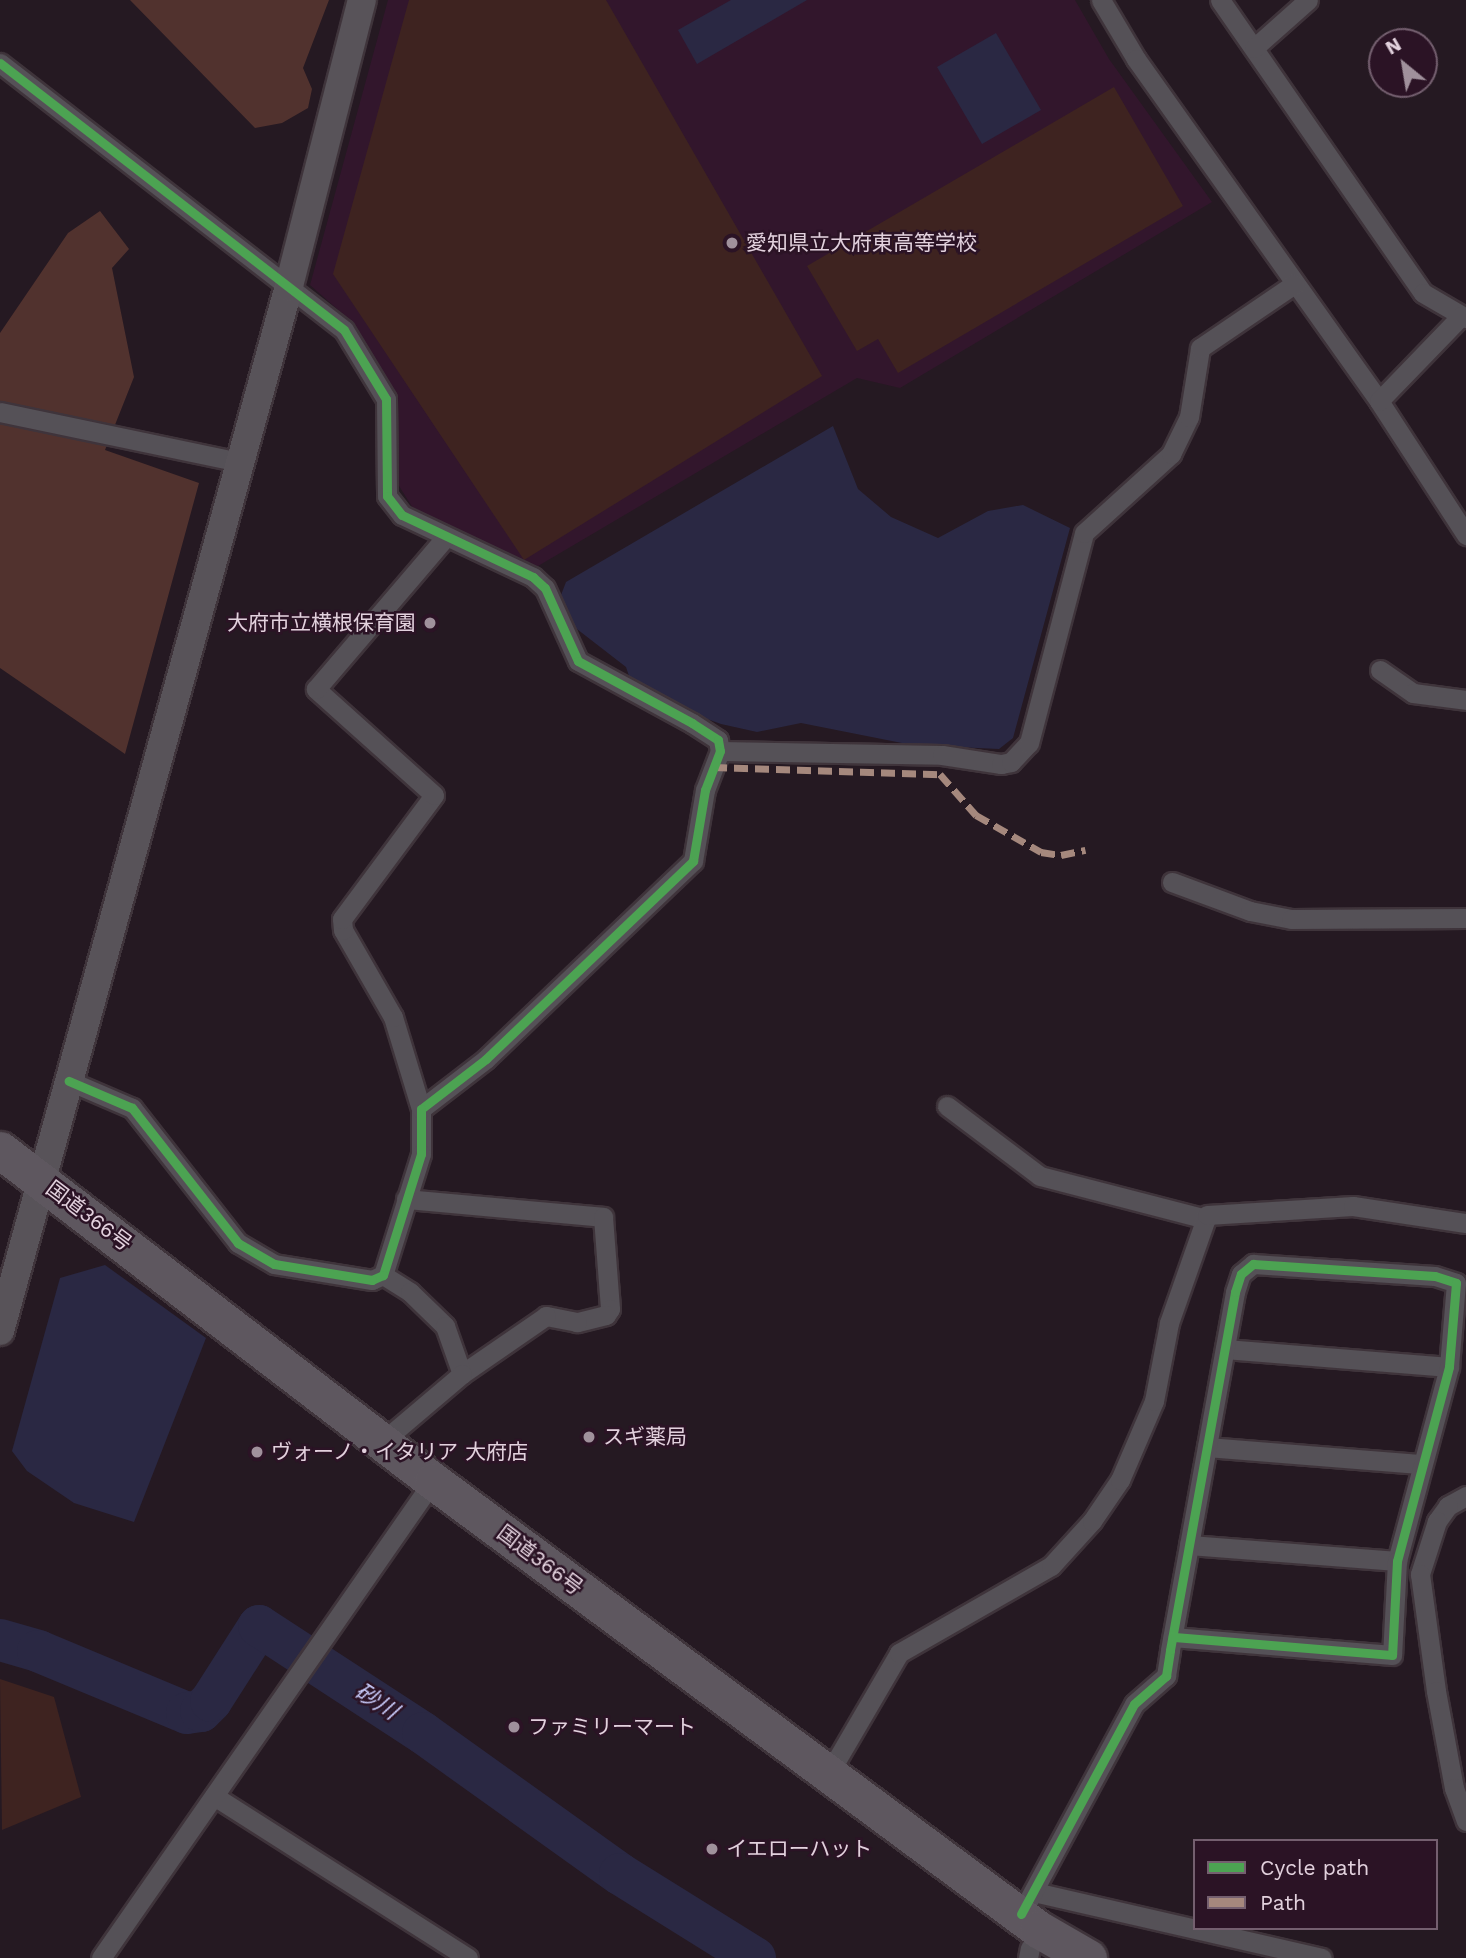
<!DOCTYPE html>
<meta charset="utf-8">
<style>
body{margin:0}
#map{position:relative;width:1466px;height:1958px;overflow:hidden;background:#251922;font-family:"Work Sans","Noto Sans JP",sans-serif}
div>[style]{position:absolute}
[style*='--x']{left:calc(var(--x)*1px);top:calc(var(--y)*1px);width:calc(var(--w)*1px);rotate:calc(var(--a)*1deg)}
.built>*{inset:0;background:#32162c}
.green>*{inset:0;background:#3e2320}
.forest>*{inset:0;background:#51322e}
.water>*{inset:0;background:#2a2843}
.river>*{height:42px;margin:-21px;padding:0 21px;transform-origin:21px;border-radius:21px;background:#2a2843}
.roads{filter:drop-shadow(2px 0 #3f343b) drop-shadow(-2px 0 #3f343b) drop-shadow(0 2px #3f343b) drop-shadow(0 -2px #3f343b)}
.street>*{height:19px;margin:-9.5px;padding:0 9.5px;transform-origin:9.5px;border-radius:9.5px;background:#555157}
.secondary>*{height:28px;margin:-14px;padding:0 14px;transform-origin:14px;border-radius:14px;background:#585359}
.highway>*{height:37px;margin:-18.5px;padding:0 18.5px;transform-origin:18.5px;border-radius:18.5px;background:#5e575f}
.quiet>*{height:7px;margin-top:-3.5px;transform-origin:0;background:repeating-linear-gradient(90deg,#a5887d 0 14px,transparent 0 21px)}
.cycleway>*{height:9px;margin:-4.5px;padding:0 4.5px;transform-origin:4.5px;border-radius:4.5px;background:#4ca352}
.dots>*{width:19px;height:19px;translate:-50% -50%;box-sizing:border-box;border:4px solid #2b1325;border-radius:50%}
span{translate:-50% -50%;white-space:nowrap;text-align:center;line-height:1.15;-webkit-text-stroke:5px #2b1325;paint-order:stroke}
.poi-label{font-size:21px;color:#e2d1dd}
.left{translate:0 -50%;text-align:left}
.right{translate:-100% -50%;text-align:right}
.street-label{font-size:21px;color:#e2d1dd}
.water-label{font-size:23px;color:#c7caf9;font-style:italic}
.legend{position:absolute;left:1193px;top:1839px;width:245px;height:91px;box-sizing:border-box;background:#2b1325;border:2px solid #745f6f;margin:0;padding:9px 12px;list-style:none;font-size:21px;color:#e2d1dd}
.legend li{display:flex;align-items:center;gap:14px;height:35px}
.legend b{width:35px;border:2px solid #745f6f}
.north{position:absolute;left:1368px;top:28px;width:70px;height:70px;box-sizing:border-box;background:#2b1325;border:2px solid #745f6f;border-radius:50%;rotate:330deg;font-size:19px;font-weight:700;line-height:28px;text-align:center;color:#e2d1dd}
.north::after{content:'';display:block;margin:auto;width:24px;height:32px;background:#a0919c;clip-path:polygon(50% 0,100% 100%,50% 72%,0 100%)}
</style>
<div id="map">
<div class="built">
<i style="clip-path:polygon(388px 0,1075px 0,1109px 59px,1212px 202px,900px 388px,857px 378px,533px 569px,416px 513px,394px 478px,394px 399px,354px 324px,310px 285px)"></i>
</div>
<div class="green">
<i style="clip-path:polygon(409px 0,606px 0,822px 376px,524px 560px,333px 274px)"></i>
<i style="clip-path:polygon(1114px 87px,1183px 206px,898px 373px,878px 339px,857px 351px,807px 266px)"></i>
<i style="clip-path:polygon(0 1679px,54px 1697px,81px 1797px,2px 1830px)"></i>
</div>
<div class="forest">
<i style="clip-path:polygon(130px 0,329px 0,303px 68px,312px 89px,308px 108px,282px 123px,255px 128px)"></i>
<i style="clip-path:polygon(100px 211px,129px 249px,112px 268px,134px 377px,105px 450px,199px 483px,125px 754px,0 668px,0 333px,68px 233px)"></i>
</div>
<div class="water">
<i style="clip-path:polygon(731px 0,807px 0,697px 64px,678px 30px)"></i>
<i style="clip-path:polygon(996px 33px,1041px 110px,982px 144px,937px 67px)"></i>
<i style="clip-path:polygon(833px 426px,858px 489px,891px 517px,938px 538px,988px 511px,1023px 505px,1070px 528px,1013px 738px,999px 749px,912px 745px,801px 723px,757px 732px,721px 724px,696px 715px,629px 676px,626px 667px,573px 626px,561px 595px,566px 582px)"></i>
<i style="clip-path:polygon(105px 1265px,206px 1338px,134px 1522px,74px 1503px,27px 1471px,12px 1451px,60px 1278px)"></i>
</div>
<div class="river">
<i style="--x:0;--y:1640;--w:40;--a:16"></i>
<i style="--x:38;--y:1651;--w:161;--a:22.6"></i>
<i style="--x:187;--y:1713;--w:14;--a:-8"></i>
<i style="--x:201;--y:1711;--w:14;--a:-45"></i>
<i style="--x:211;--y:1701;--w:89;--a:-57.4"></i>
<i style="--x:259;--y:1626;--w:196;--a:33.1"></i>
<i style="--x:423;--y:1733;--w:242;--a:35.6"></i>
<i style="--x:620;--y:1874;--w:159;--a:31.9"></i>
</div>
<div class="roads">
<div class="street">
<i style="--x:1101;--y:0;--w:69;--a:59.3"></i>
<i style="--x:1136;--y:59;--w:420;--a:54.6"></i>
<i style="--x:1379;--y:401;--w:160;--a:57"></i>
<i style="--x:1220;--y:0;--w:356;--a:55.3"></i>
<i style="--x:1423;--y:293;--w:50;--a:30.2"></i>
<i style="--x:1254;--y:48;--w:72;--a:-41.6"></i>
<i style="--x:0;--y:63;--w:435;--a:37.8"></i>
<i style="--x:344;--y:330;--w:81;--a:58.7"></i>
<i style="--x:386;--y:399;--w:97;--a:89.4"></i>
<i style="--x:387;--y:496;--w:24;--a:52"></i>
<i style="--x:402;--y:515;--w:145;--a:25.3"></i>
<i style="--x:533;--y:577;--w:16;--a:43"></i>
<i style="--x:545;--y:588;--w:80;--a:65.7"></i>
<i style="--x:578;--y:661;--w:130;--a:28.5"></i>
<i style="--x:692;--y:723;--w:31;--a:33"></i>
<i style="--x:718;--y:740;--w:11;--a:80"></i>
<i style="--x:720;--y:751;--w:42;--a:111"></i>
<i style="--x:705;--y:790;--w:72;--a:99.6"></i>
<i style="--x:693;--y:861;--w:286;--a:136.3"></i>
<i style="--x:486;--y:1059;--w:82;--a:142.4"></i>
<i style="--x:421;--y:1109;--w:45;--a:90"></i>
<i style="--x:421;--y:1154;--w:127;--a:107.4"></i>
<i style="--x:383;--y:1275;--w:12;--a:156"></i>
<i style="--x:372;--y:1280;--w:99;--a:-170.7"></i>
<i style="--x:274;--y:1264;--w:42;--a:-149.7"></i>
<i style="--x:238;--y:1243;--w:172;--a:-128.1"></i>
<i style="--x:132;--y:1108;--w:69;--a:-156.8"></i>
<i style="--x:1379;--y:401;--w:118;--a:-46"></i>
<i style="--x:0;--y:412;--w:245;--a:11.8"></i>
<i style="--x:1380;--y:670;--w:40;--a:34.9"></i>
<i style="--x:1413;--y:693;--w:53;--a:7.5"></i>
<i style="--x:720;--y:751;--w:222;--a:1"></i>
<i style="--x:942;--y:755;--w:60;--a:8.7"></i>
<i style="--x:1001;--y:764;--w:10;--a:-11"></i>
<i style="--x:1011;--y:762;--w:26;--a:-47"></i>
<i style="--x:1029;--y:743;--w:217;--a:-75.3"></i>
<i style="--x:1084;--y:533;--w:118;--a:-42.2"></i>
<i style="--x:1171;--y:454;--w:41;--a:-64.1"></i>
<i style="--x:1189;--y:417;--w:70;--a:-80.9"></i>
<i style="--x:1200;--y:348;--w:114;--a:-34.2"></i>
<i style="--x:1172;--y:882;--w:83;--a:20.4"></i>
<i style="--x:1250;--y:911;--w:42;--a:11"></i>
<i style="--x:1291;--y:919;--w:175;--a:-0.3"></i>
<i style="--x:947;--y:1106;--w:116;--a:37"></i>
<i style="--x:1040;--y:1176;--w:171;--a:14.5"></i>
<i style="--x:421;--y:1109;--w:96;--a:-106.9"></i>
<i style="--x:393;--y:1017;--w:100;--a:-119.9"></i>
<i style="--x:343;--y:930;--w:11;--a:-95"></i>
<i style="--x:342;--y:919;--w:154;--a:-53.4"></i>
<i style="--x:434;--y:795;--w:159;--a:-138.1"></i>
<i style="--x:316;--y:689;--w:200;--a:-49.5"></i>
<i style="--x:406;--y:1199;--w:198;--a:5.2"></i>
<i style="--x:603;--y:1217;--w:92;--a:85.6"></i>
<i style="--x:610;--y:1309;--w:7;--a:124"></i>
<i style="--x:606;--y:1315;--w:30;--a:166"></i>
<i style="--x:577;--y:1322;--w:32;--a:-169"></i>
<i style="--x:546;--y:1316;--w:102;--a:145.4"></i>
<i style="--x:383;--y:1275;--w:32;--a:32"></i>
<i style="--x:410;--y:1292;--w:49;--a:44.2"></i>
<i style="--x:445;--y:1326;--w:51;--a:70.5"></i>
<i style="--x:462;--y:1374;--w:104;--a:139.7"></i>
<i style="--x:1225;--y:1349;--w:225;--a:4.6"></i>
<i style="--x:1207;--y:1447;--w:213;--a:4.6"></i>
<i style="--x:1466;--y:1496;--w:21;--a:151"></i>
<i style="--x:1448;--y:1506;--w:19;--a:126"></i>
<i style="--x:1437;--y:1521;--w:56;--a:107.8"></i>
<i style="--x:1420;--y:1574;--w:118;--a:82.2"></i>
<i style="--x:1436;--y:1691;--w:99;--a:79.5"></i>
<i style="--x:1454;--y:1788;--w:35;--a:70"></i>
<i style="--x:1189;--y:1545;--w:209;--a:4.4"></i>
<i style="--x:829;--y:1773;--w:139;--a:-59.7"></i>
<i style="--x:899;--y:1653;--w:175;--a:-29.8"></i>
<i style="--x:1051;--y:1566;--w:61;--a:-47.7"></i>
<i style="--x:1092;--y:1521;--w:50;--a:-55.7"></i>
<i style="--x:1120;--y:1480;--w:86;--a:-66.7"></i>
<i style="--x:1154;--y:1401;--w:79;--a:-79.1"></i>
<i style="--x:1169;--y:1323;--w:114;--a:-70.6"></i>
<i style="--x:1207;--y:1215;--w:146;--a:-3.5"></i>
<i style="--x:1353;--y:1206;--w:114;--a:8.6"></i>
<i style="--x:214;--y:1796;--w:301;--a:32.5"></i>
<i style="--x:1034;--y:1892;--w:295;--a:12.9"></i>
<i style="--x:1021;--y:1914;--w:238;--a:-61.7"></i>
<i style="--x:1134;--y:1704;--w:43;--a:-41.2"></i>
<i style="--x:1166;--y:1676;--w:26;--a:-81"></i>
<i style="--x:1170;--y:1650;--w:364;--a:-79.7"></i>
<i style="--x:1235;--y:1292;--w:19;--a:-72"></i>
<i style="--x:1241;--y:1274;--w:16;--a:-40"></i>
<i style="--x:1253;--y:1264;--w:182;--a:3.8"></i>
<i style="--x:1435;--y:1276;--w:22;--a:18"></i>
<i style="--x:1456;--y:1283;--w:84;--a:94.8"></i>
<i style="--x:1449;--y:1367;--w:201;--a:105"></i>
<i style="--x:1397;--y:1561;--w:94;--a:93"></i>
<i style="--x:1392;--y:1655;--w:220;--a:-175.3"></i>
<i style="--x:101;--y:1958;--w:581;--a:-55.16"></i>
<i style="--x:1028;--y:1958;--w:10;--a:-79"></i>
</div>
<div class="secondary">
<i style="--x:0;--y:1331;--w:1084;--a:-74.54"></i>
<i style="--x:289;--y:286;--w:295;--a:-75.7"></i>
</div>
<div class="highway">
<i style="--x:0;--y:1150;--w:545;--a:37.4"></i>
<i style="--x:433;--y:1481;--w:753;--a:36.52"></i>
<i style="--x:1038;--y:1929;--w:58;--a:30.1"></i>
</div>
</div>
<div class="quiet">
<i style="--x:713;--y:767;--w:227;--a:1.8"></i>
<i style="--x:940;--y:774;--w:55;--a:48.7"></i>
<i style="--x:976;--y:815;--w:75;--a:29.6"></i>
<i style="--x:1041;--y:852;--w:20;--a:9"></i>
<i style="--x:1061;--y:855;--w:25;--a:-12"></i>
</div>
<div class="cycleway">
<i style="--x:0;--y:63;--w:435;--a:37.8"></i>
<i style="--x:344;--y:330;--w:81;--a:58.7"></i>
<i style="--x:386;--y:399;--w:97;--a:89.4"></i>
<i style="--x:387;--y:496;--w:24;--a:52"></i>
<i style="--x:402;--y:515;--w:145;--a:25.3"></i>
<i style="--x:533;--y:577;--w:16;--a:43"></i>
<i style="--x:545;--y:588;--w:80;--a:65.7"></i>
<i style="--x:578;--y:661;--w:130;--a:28.5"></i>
<i style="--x:692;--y:723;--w:31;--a:33"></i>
<i style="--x:718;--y:740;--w:11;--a:80"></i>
<i style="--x:720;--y:751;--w:42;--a:111"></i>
<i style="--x:705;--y:790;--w:72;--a:99.6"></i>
<i style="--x:693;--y:861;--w:286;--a:136.3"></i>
<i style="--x:486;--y:1059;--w:82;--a:142.4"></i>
<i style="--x:421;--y:1109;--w:45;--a:90"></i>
<i style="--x:421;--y:1154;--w:127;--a:107.4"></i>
<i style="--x:383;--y:1275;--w:12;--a:156"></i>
<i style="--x:372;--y:1280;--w:99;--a:-170.7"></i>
<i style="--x:274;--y:1264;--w:42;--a:-149.7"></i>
<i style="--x:238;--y:1243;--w:172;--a:-128.1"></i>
<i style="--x:132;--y:1108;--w:69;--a:-156.8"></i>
<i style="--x:1021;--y:1914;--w:238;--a:-61.7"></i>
<i style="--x:1134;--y:1704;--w:43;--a:-41.2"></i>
<i style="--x:1166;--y:1676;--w:26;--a:-81"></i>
<i style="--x:1170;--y:1650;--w:364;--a:-79.7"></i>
<i style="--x:1235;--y:1292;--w:19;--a:-72"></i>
<i style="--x:1241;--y:1274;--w:16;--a:-40"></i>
<i style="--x:1253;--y:1264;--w:182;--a:3.8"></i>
<i style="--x:1435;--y:1276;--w:22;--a:18"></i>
<i style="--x:1456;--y:1283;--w:84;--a:94.8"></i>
<i style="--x:1449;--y:1367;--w:201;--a:105"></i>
<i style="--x:1397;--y:1561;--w:94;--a:93"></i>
<i style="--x:1392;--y:1655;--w:220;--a:-175.3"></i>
</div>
<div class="dots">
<i style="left:732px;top:243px;background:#a0919c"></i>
<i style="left:430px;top:623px;background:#a0919c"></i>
<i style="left:589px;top:1437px;background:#a0919c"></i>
<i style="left:257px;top:1452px;background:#a0919c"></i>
<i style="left:514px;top:1727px;background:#a0919c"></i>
<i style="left:712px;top:1849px;background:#a0919c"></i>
</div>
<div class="poi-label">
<span class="left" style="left:746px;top:243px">愛知県立大府東高等学校</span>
<span class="right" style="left:416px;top:623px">大府市立横根保育園</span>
<span class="left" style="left:603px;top:1437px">スギ薬局</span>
<span class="left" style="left:271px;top:1452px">ヴォーノ・イタリア 大府店</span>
<span class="left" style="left:528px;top:1727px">ファミリーマート</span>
<span class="left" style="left:726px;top:1849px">イエローハット</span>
</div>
<div class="street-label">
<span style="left:89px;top:1216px;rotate:37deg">国道366号</span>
<span style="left:540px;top:1560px;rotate:37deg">国道366号</span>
</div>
<div class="water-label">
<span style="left:376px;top:1702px;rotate:33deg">砂川</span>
</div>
<ul class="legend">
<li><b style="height:9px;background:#4ca352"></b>Cycle path</li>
<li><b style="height:9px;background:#a5887d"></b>Path</li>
</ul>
<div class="north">N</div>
</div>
